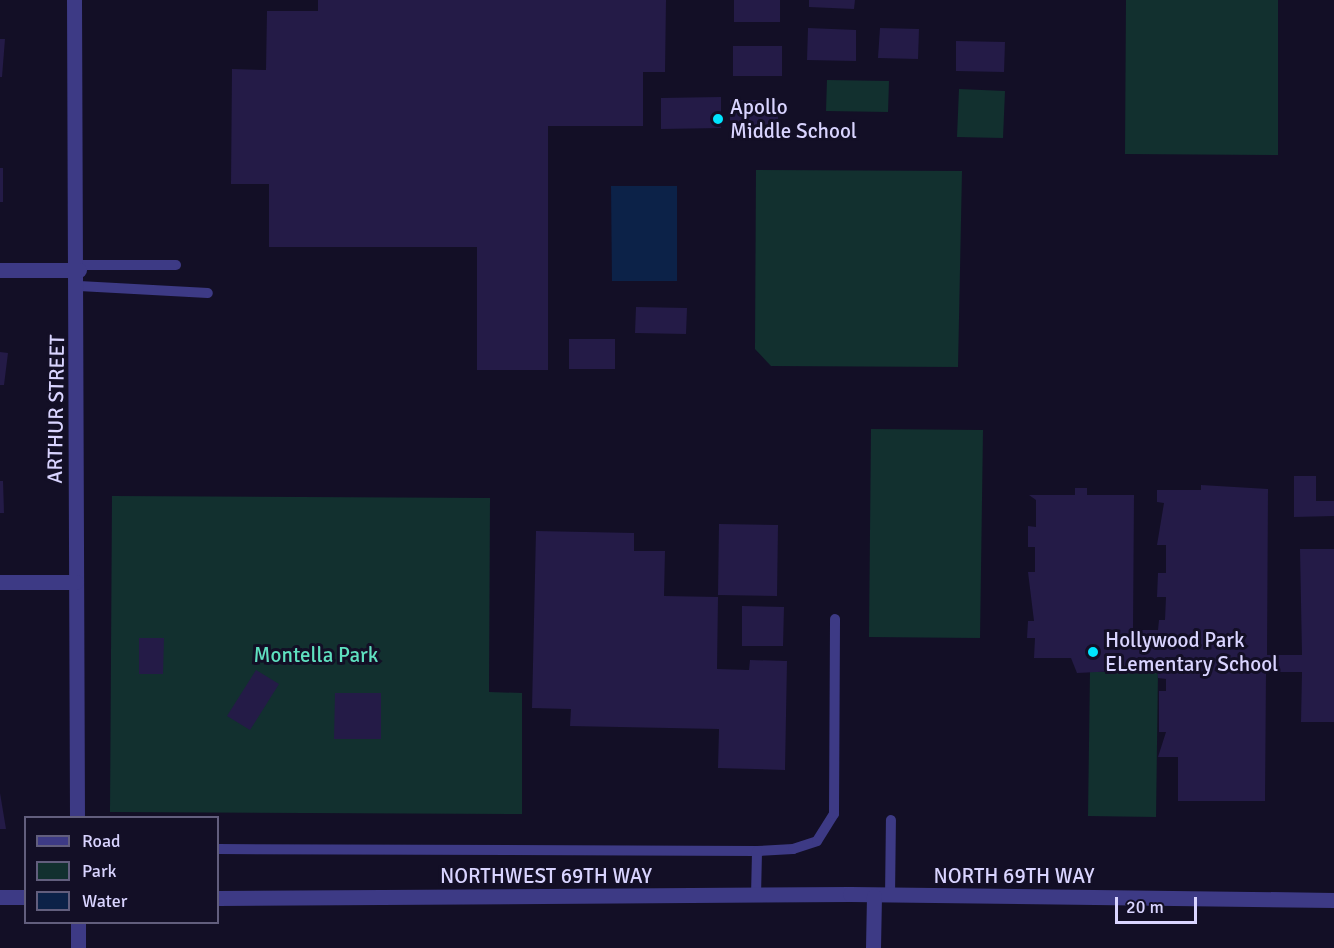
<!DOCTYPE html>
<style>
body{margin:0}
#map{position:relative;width:1334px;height:948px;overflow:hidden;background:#130f26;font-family:Signika,sans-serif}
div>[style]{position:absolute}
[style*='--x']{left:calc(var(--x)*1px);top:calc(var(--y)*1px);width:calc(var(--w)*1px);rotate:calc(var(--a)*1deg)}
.green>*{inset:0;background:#12302f}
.water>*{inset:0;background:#0c2248}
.building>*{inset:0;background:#241b47}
.lane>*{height:10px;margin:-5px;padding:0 5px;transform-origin:5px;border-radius:5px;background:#3d3a85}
.street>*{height:15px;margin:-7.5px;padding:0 7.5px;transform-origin:7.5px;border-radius:7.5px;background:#3d3a85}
.dots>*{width:16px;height:16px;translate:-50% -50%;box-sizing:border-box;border:3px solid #130f26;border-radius:50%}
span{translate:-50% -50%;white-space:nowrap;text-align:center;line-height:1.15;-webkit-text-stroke:6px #130f26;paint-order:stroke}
.poi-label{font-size:21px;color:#d9d4ff}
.left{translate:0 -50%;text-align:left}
.street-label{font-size:21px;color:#d9d4ff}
.park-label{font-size:21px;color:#5fe0c0}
.legend{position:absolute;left:24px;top:816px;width:195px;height:108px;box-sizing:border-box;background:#130f26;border:2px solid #625e7d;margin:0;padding:8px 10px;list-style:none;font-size:18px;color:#d9d4ff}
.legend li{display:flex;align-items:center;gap:12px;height:30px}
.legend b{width:30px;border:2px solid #625e7d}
.scale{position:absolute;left:1115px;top:897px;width:82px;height:27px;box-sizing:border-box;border:3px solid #d9d4ff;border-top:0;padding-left:8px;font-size:18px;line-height:21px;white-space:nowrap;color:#d9d4ff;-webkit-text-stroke:4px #130f26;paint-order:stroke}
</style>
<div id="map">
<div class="green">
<i style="clip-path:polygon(1126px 0,1278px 0,1278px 155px,1125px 154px)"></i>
<i style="clip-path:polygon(827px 80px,889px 81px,888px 112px,826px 111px)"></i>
<i style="clip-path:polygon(959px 89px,1005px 91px,1003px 138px,957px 137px)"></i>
<i style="clip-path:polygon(756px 170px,962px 171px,958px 367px,771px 366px,755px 349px)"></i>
<i style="clip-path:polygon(871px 429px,983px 430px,980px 638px,869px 637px)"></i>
<i style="clip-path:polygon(112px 496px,490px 498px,489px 692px,522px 693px,522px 814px,110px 812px)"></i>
<i style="clip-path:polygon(1158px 671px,1156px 817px,1088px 816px,1090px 672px)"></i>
</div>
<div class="water">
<i style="clip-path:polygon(611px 186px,677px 186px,677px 281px,612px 281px)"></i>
</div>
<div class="building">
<i style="clip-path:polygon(318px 0,666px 0,665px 72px,643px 72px,643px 126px,548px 126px,548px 370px,477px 370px,477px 247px,269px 247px,269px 184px,231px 184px,232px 69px,266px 70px,267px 11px,318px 11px)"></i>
<i style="clip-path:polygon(734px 0,780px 0,780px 22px,734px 22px)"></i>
<i style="clip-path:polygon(809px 0,855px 0,854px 9px,809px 7px)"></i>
<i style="clip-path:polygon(808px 28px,856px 30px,856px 61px,807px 60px)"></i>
<i style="clip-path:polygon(880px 28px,919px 29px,918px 59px,878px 58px)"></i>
<i style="clip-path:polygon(0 39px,5px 39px,2px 77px,0 77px)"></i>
<i style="clip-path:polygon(956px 41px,1005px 42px,1004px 72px,956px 71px)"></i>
<i style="clip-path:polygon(733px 46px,782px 46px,782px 76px,733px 76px)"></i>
<i style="clip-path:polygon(721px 97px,721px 128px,661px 129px,661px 98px)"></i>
<i style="clip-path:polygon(730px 100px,778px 100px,778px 131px,730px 130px)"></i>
<i style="clip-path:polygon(0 168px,3px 168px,3px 202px,0 202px)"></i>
<i style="clip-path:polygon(636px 307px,687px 308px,686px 334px,635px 333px)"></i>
<i style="clip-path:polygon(569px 339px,615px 339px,615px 369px,569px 369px)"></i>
<i style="clip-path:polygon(0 352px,8px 353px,4px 385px,0 385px)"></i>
<i style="clip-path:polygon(1294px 476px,1316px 476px,1316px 501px,1334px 501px,1334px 516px,1294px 517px)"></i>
<i style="clip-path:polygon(0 481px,3px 481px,4px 513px,0 513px)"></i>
<i style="clip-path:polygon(1201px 485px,1268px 489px,1267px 655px,1302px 655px,1300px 549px,1334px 549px,1334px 722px,1301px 722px,1302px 672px,1266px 672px,1265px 801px,1178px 801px,1178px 757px,1158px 757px,1166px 732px,1159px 732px,1159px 691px,1166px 691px,1166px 679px,1158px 678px,1157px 669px,1077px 673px,1071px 658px,1034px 658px,1035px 638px,1027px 638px,1028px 621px,1034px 621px,1028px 572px,1035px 572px,1035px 547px,1028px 547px,1028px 526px,1036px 527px,1036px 500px,1029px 495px,1075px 495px,1075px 488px,1087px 488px,1087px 495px,1134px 495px,1133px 630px,1158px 630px,1159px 620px,1165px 620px,1166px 597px,1157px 597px,1158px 573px,1166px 573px,1166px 545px,1157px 545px,1164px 503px,1157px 502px,1157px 490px,1201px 490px)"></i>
<i style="clip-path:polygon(719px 524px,778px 525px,777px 596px,718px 595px)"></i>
<i style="clip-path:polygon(536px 531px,634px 533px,634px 551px,665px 551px,664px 596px,718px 597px,717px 669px,749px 670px,750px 660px,787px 661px,785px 770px,718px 768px,719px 729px,570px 726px,571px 709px,532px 708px)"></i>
<i style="clip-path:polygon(742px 606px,784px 607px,783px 646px,742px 646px)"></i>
<i style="clip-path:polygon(139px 638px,164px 638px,163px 674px,139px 674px)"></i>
<i style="clip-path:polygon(256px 670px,279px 684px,250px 730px,227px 716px)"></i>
<i style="clip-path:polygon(335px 693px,381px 693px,381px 739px,334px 739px)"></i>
<i style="clip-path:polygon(0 793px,6px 829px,0 829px)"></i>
</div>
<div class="lane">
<i style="--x:79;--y:265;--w:97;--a:0"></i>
<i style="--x:79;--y:286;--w:129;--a:3.1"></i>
<i style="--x:218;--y:849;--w:539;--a:0.21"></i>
<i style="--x:757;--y:851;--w:36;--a:-3"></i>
<i style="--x:793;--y:849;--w:25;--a:-18"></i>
<i style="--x:817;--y:841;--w:32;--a:-58"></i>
<i style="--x:834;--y:814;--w:195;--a:-89.7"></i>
<i style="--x:756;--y:896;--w:45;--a:-88.7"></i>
<i style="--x:890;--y:897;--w:77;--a:-89.3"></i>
</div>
<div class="street">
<i style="--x:74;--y:0;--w:818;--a:89.79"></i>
<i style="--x:0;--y:270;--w:79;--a:0"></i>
<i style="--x:0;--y:582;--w:76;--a:0"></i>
<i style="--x:0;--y:897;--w:26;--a:0"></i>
<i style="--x:218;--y:898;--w:632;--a:-0.36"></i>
<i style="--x:850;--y:894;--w:484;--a:0.7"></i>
<i style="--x:78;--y:948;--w:26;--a:-90"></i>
<i style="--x:873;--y:948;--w:52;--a:-88.9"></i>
</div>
<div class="dots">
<i style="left:718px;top:119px;background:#00e5ff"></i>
<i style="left:1093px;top:652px;background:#00e5ff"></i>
</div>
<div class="poi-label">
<span class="left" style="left:730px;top:119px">Apollo<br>Middle School</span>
<span class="left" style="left:1105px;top:652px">Hollywood Park<br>ELementary School</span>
</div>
<div class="street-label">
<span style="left:56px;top:409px;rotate:-89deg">ARTHUR STREET</span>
<span style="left:546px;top:876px">NORTHWEST 69TH WAY</span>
<span style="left:1014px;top:876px">NORTH 69TH WAY</span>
</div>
<div class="park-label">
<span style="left:316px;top:655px">Montella Park</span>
</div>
<ul class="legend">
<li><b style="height:8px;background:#3d3a85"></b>Road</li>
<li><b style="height:16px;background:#12302f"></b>Park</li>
<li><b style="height:16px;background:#0c2248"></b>Water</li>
</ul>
<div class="scale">20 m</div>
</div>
